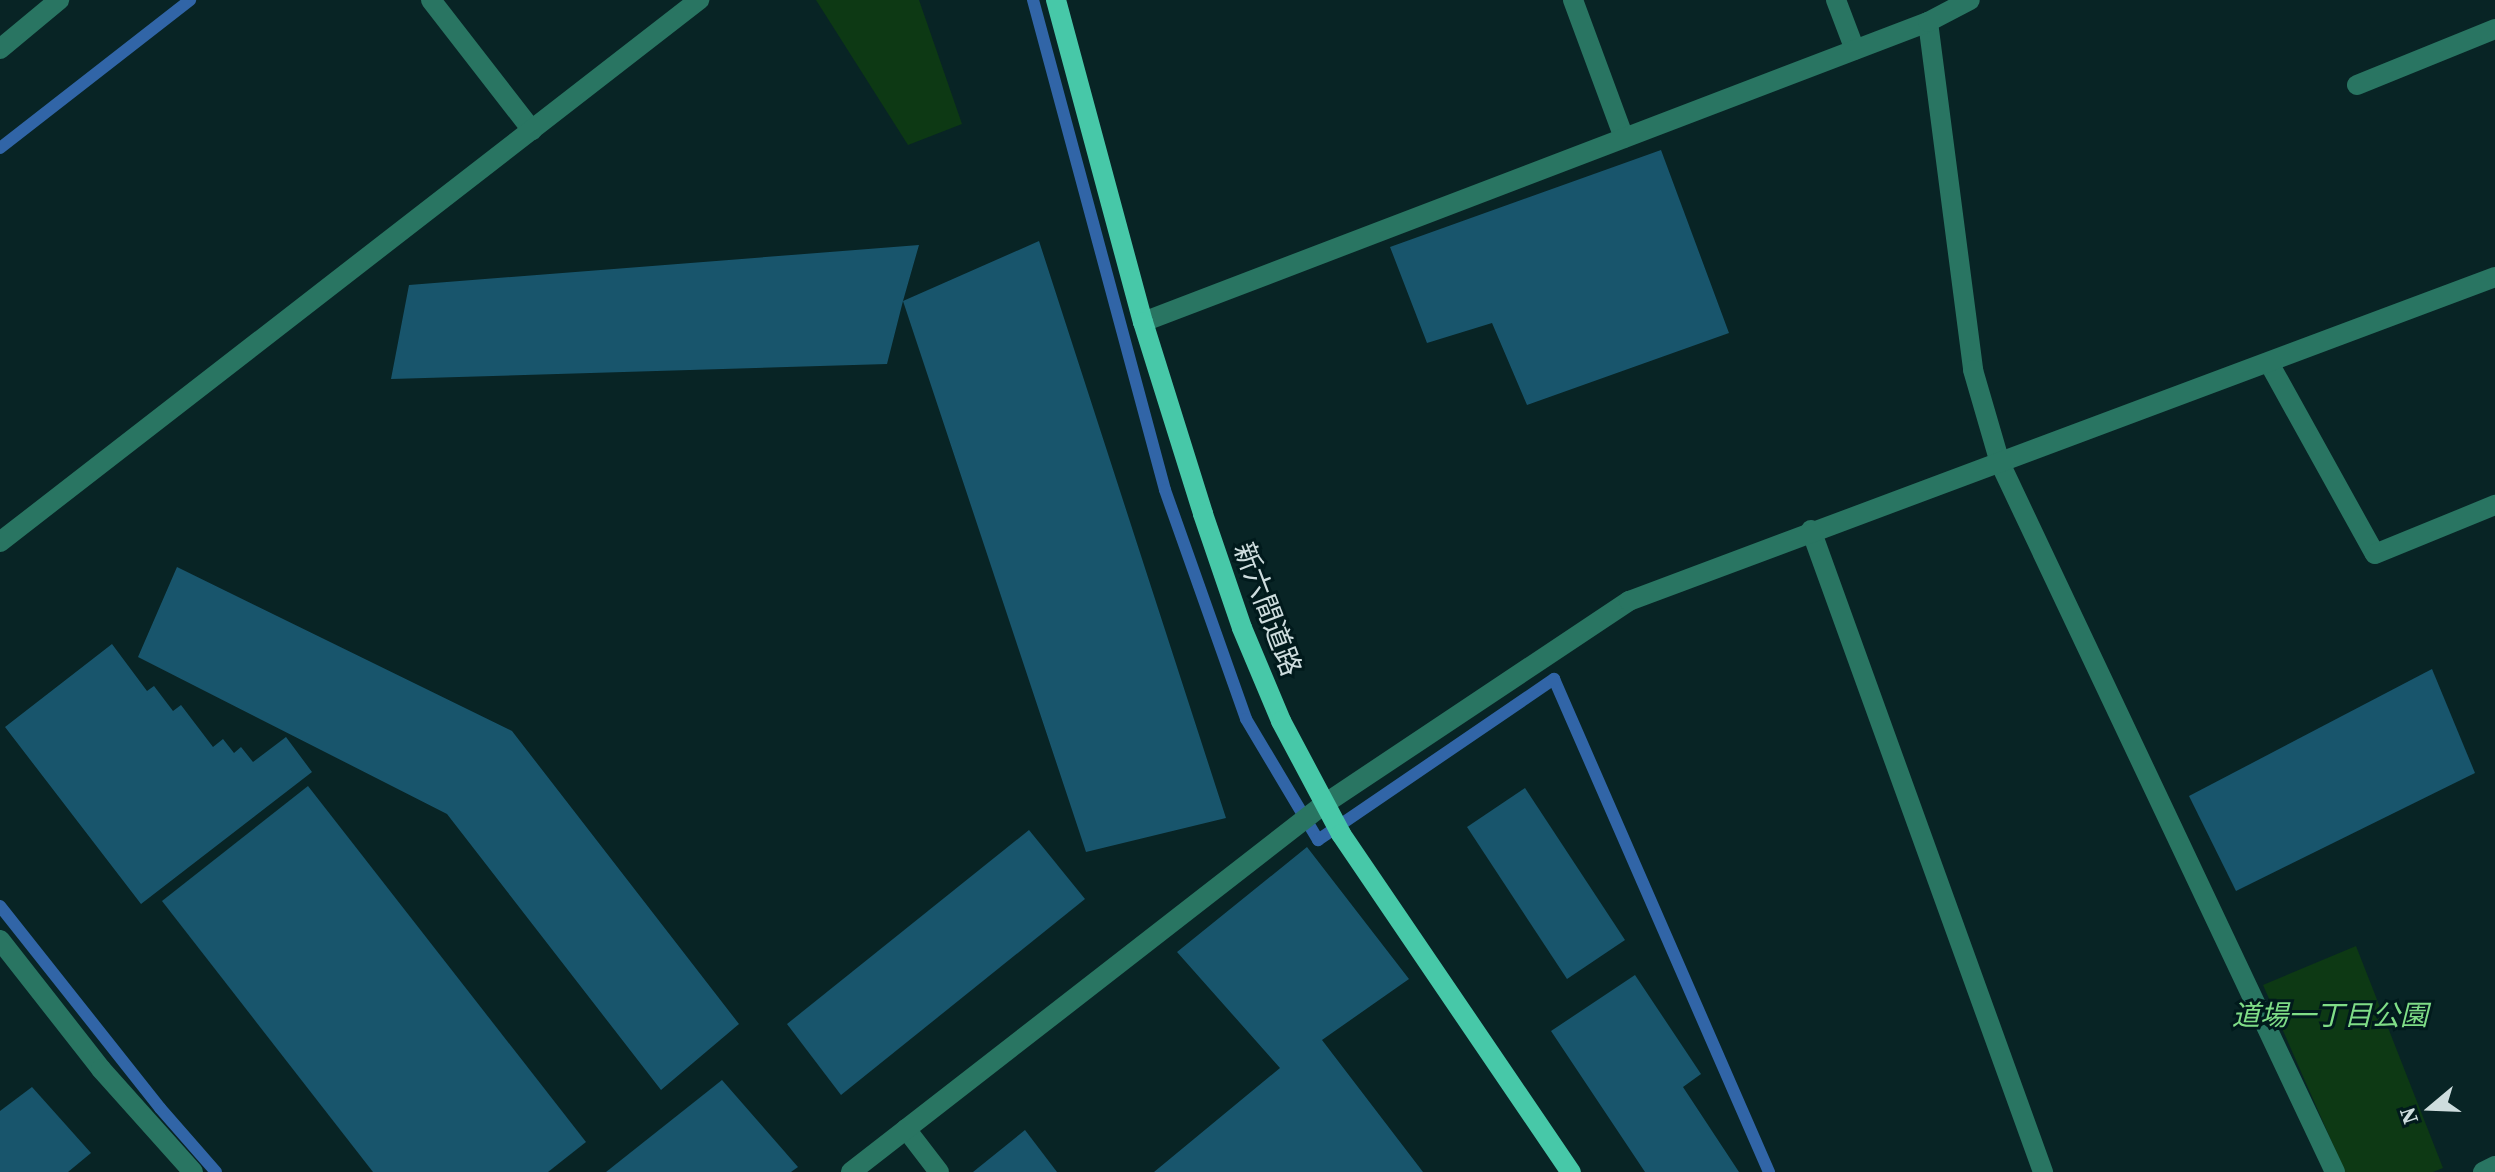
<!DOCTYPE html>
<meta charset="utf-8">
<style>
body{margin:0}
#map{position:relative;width:2495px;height:1172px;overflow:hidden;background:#082425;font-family:"Source Serif 4","Noto Sans JP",serif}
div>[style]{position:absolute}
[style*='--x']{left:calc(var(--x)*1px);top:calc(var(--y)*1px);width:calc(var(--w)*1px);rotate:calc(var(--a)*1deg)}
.green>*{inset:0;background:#0d3914}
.stream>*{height:12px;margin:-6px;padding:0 6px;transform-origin:6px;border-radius:6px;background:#3165a7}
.building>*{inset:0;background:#18556c}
.minor>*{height:20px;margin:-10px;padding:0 10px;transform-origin:10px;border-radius:10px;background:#297562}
.major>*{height:20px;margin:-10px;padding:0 10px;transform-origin:10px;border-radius:10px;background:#47c8a8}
span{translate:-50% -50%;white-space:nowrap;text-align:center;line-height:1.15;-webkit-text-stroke:6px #011a1c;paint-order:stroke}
.street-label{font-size:28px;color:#ceddde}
.park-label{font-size:28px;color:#7fdd87;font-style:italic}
.north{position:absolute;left:2391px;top:1068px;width:80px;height:80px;-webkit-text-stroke:6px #011a1c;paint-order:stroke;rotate:251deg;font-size:22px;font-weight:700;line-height:32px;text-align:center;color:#ceddde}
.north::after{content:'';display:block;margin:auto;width:28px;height:36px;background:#ceddde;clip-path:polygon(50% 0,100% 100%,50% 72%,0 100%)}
</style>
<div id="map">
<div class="green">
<i style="clip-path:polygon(816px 0,919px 0,962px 124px,908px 145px)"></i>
<i style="clip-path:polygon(2356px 946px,2443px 1168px,2433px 1172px,2345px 1172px,2263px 985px)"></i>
</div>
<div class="stream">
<i style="--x:1033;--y:0;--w:507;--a:74.92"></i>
<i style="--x:1165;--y:490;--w:243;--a:70.5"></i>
<i style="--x:1246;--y:719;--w:141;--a:59.2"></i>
<i style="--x:1318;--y:840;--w:286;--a:-34.3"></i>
<i style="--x:1554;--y:679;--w:538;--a:66.44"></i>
<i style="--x:0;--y:148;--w:241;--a:-37.9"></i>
<i style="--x:0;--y:906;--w:258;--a:51.6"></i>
<i style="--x:160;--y:1108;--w:85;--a:48.8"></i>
</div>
<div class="building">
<i style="clip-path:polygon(1661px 150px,1729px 333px,1527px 405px,1492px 323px,1427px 343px,1390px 247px)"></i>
<i style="clip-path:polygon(1039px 241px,1226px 818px,1086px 852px,903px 301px,887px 364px,391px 379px,409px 285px,919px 245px,903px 301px)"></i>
<i style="clip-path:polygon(177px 567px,512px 731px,739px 1024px,661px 1090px,447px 814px,138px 657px)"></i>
<i style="clip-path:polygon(112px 644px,147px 691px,154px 686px,173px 711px,181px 705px,213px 747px,223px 739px,234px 753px,241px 747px,253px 762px,286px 737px,312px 772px,141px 904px,5px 727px)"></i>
<i style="clip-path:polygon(2432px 669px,2475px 773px,2236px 891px,2189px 796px)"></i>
<i style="clip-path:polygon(308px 786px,586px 1142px,548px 1172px,373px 1172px,162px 901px)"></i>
<i style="clip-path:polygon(1525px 788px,1625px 940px,1567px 979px,1467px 827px)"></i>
<i style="clip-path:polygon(1029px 830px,1085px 899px,841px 1095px,787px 1024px)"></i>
<i style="clip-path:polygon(1307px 847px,1409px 979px,1322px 1040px,1423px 1172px,1154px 1172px,1280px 1068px,1177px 952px)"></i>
<i style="clip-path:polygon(1635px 975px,1701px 1074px,1683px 1087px,1739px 1172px,1645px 1172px,1551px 1031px)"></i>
<i style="clip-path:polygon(722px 1080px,798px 1167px,791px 1172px,606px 1172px)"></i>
<i style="clip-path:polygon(32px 1087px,91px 1153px,68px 1172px,0 1172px,0 1111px)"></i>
<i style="clip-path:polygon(1025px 1130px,1057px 1172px,973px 1172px)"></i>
</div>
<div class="minor">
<i style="--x:431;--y:0;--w:165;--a:52.2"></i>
<i style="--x:1573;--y:0;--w:147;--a:69.7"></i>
<i style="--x:1836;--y:0;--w:53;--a:69.2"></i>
<i style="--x:1928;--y:22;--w:351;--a:82.6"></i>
<i style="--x:1973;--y:370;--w:97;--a:73.8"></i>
<i style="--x:2000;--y:463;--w:784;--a:64.71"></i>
<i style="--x:0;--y:49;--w:77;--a:-39.7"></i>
<i style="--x:2357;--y:85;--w:149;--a:-22.1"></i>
<i style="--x:1143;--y:322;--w:840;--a:-20.92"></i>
<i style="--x:1928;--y:22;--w:47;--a:-27.6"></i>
<i style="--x:2269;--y:363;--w:218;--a:61"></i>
<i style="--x:2375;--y:554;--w:130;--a:-22.2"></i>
<i style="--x:1811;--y:530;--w:683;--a:70.13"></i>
<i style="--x:0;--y:542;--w:885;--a:-37.79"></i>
<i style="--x:0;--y:940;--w:164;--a:51.9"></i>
<i style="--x:101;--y:1069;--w:138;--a:48.2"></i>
<i style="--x:906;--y:1129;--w:54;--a:52.5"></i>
<i style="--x:851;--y:1172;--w:598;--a:-37.87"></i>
<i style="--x:1323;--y:805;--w:368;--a:-33.7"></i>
<i style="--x:1629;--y:601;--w:925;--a:-20.51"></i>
<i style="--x:2483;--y:1172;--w:13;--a:-27"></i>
</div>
<div class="major">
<i style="--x:1056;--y:0;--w:334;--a:74.9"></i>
<i style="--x:1143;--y:322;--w:201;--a:72.6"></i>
<i style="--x:1203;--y:514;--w:120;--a:71.1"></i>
<i style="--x:1242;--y:628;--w:101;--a:67.2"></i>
<i style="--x:1281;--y:721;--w:128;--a:62"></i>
<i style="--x:1341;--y:834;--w:409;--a:55.8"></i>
</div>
<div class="street-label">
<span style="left:1268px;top:609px;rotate:69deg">新六間道路</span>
</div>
<div class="park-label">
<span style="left:2330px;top:1015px">道場一丁目公園</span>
</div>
<div class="north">N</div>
</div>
